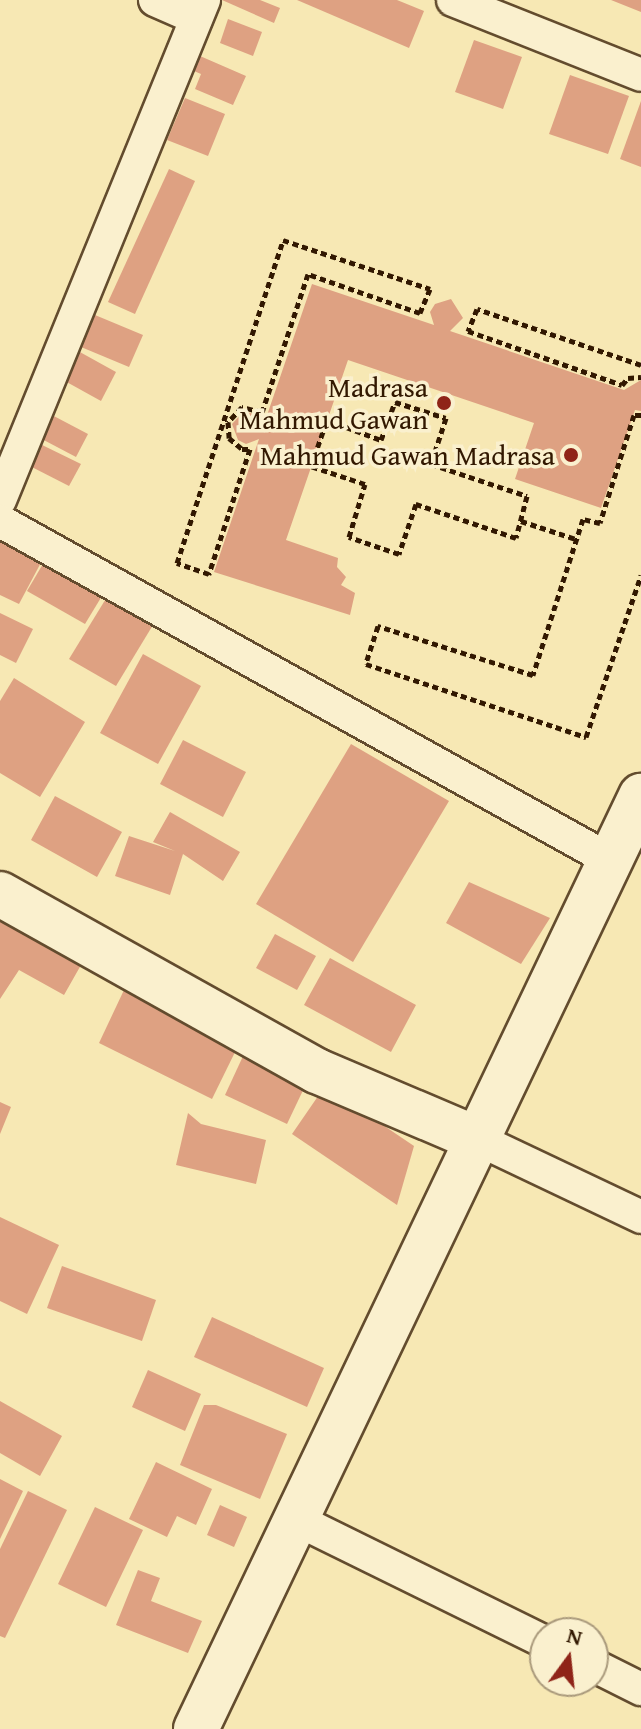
<!DOCTYPE html>
<style>
body{margin:0}
#map{position:relative;width:641px;height:1729px;overflow:hidden;background:#f7e8b4;font-family:"Gentium Book Plus",serif}
div>[style]{position:absolute}
[style*='--x']{left:calc(var(--x)*1px);top:calc(var(--y)*1px);width:calc(var(--w)*1px);rotate:calc(var(--a)*1deg)}
.building>*{inset:0;background:#dea182}
.path>*{height:5px;margin-top:-2.5px;transform-origin:0;background:repeating-linear-gradient(90deg,#321801 0 6px,transparent 0 10px)}
.roads{filter:drop-shadow(2px 0 #634c2e) drop-shadow(-2px 0 #634c2e) drop-shadow(0 2px #634c2e) drop-shadow(0 -2px #634c2e)}
.street>*{height:32px;margin:-16px;padding:0 16px;transform-origin:16px;border-radius:16px;background:#faf0ce}
.secondary>*{height:44px;margin:-22px;padding:0 22px;transform-origin:22px;border-radius:22px;background:#faf0ce}
.dots>*{width:22px;height:22px;translate:-50% -50%;box-sizing:border-box;border:4px solid #faf0ce;border-radius:50%}
span{translate:-50% -50%;white-space:nowrap;text-align:center;line-height:1.15;-webkit-text-stroke:7px #faf0ce;paint-order:stroke}
.poi-label{font-size:28px;color:#321801}
.right{translate:-100% -50%;text-align:right}
.north{position:absolute;left:529px;top:1617px;width:80px;height:80px;box-sizing:border-box;background:#faf0ce;border:2px solid #aa9a7c;border-radius:50%;rotate:15deg;font-size:22px;font-weight:700;line-height:32px;text-align:center;color:#321801}
.north::after{content:'';display:block;margin:auto;width:28px;height:36px;background:#8f2418;clip-path:polygon(50% 0,100% 100%,50% 72%,0 100%)}
</style>
<div id="map">
<div class="building">
<i style="clip-path:polygon(222px 0,260px 0,280px 8px,274px 23px)"></i>
<i style="clip-path:polygon(297px 0,397px 0,424px 11px,409px 48px)"></i>
<i style="clip-path:polygon(611px 0,641px 0,641px 12px)"></i>
<i style="clip-path:polygon(228px 19px,262px 32px,253px 56px,220px 43px)"></i>
<i style="clip-path:polygon(474px 40px,522px 57px,503px 109px,455px 92px)"></i>
<i style="clip-path:polygon(200px 56px,246px 76px,233px 105px,195px 89px,201px 74px,194px 71px)"></i>
<i style="clip-path:polygon(570px 75px,629px 96px,608px 154px,549px 134px)"></i>
<i style="clip-path:polygon(185px 98px,225px 114px,208px 156px,167px 140px)"></i>
<i style="clip-path:polygon(641px 101px,641px 167px,620px 159px)"></i>
<i style="clip-path:polygon(169px 169px,195px 181px,135px 314px,108px 302px)"></i>
<i style="clip-path:polygon(312px 284px,434px 325px,430px 312px,435px 304px,451px 299px,463px 318px,450px 331px,624px 390px,641px 380px,641px 411px,635px 410px,601px 508px,515px 479px,534px 423px,348px 360px,286px 540px,338px 558px,337px 567px,346px 577px,341px 585px,355px 593px,350px 615px,214px 572px,259px 439px,246px 444px,238px 440px,232px 424px,244px 411px,260px 416px,264px 424px)"></i>
<i style="clip-path:polygon(95px 315px,143px 335px,129px 367px,81px 347px)"></i>
<i style="clip-path:polygon(78px 351px,116px 372px,101px 401px,63px 380px)"></i>
<i style="clip-path:polygon(50px 414px,88px 434px,76px 457px,38px 437px)"></i>
<i style="clip-path:polygon(38px 443px,81px 464px,69px 486px,22px 462px)"></i>
<i style="clip-path:polygon(0 536px,45px 555px,19px 604px,0 595px)"></i>
<i style="clip-path:polygon(47px 557px,105px 591px,85px 624px,27px 591px)"></i>
<i style="clip-path:polygon(110px 592px,156px 620px,116px 686px,69px 659px)"></i>
<i style="clip-path:polygon(0 613px,33px 629px,16px 663px,0 655px)"></i>
<i style="clip-path:polygon(143px 654px,201px 686px,158px 764px,100px 733px)"></i>
<i style="clip-path:polygon(14px 678px,85px 722px,40px 797px,0 773px,0 701px)"></i>
<i style="clip-path:polygon(183px 740px,246px 772px,223px 817px,160px 784px)"></i>
<i style="clip-path:polygon(351px 744px,449px 801px,353px 962px,256px 904px)"></i>
<i style="clip-path:polygon(55px 796px,122px 832px,97px 877px,31px 840px)"></i>
<i style="clip-path:polygon(170px 812px,240px 852px,223px 881px,183px 854px,170px 895px,115px 876px,129px 836px,175px 851px,153px 842px)"></i>
<i style="clip-path:polygon(469px 882px,550px 918px,521px 964px,446px 923px)"></i>
<i style="clip-path:polygon(0 920px,81px 965px,64px 995px,19px 970px,0 999px)"></i>
<i style="clip-path:polygon(275px 934px,316px 956px,297px 990px,256px 968px)"></i>
<i style="clip-path:polygon(330px 958px,416px 1005px,391px 1052px,304px 1005px)"></i>
<i style="clip-path:polygon(124px 990px,238px 1046px,212px 1099px,99px 1043px)"></i>
<i style="clip-path:polygon(244px 1054px,306px 1084px,287px 1124px,225px 1095px)"></i>
<i style="clip-path:polygon(325px 1086px,414px 1146px,397px 1205px,292px 1134px)"></i>
<i style="clip-path:polygon(0 1102px,11px 1107px,0 1134px)"></i>
<i style="clip-path:polygon(188px 1113px,201px 1124px,266px 1140px,256px 1184px,176px 1165px)"></i>
<i style="clip-path:polygon(0 1217px,59px 1245px,27px 1314px,0 1301px)"></i>
<i style="clip-path:polygon(62px 1266px,156px 1300px,142px 1341px,47px 1308px)"></i>
<i style="clip-path:polygon(212px 1317px,324px 1368px,307px 1407px,194px 1357px)"></i>
<i style="clip-path:polygon(148px 1370px,201px 1394px,185px 1431px,132px 1407px)"></i>
<i style="clip-path:polygon(0 1401px,62px 1436px,40px 1476px,0 1453px)"></i>
<i style="clip-path:polygon(204px 1405px,216px 1405px,287px 1434px,260px 1499px,180px 1465px)"></i>
<i style="clip-path:polygon(156px 1462px,212px 1489px,196px 1525px,177px 1516px,167px 1537px,129px 1519px)"></i>
<i style="clip-path:polygon(0 1479px,23px 1491px,0 1539px)"></i>
<i style="clip-path:polygon(28px 1491px,67px 1510px,5px 1638px,0 1636px,0 1549px)"></i>
<i style="clip-path:polygon(220px 1505px,247px 1517px,234px 1547px,207px 1535px)"></i>
<i style="clip-path:polygon(95px 1507px,143px 1530px,106px 1607px,58px 1584px)"></i>
<i style="clip-path:polygon(138px 1570px,160px 1578px,151px 1601px,202px 1621px,188px 1653px,116px 1625px)"></i>
</div>
<div class="path">
<i style="--x:283;--y:240;--w:155;--a:18.4"></i>
<i style="--x:430;--y:289;--w:26;--a:113"></i>
<i style="--x:420;--y:313;--w:119;--a:-160.8"></i>
<i style="--x:308;--y:274;--w:145;--a:108.4"></i>
<i style="--x:262;--y:412;--w:21;--a:-166"></i>
<i style="--x:242;--y:407;--w:21;--a:133"></i>
<i style="--x:228;--y:422;--w:16;--a:86"></i>
<i style="--x:229;--y:438;--w:17;--a:40"></i>
<i style="--x:242;--y:449;--w:8;--a:0"></i>
<i style="--x:250;--y:449;--w:132;--a:108.2"></i>
<i style="--x:209;--y:574;--w:34;--a:-161"></i>
<i style="--x:177;--y:563;--w:340;--a:-71.8"></i>
<i style="--x:641;--y:365;--w:173;--a:-161.1"></i>
<i style="--x:477;--y:309;--w:24;--a:112"></i>
<i style="--x:468;--y:331;--w:163;--a:19.3"></i>
<i style="--x:622;--y:385;--w:9;--a:-49"></i>
<i style="--x:628;--y:378;--w:13;--a:-4"></i>
<i style="--x:395;--y:402;--w:53;--a:17.4"></i>
<i style="--x:446;--y:418;--w:48;--a:108.1"></i>
<i style="--x:431;--y:464;--w:101;--a:18.4"></i>
<i style="--x:527;--y:496;--w:43;--a:104.7"></i>
<i style="--x:516;--y:538;--w:106;--a:-161.2"></i>
<i style="--x:416;--y:504;--w:53;--a:108.8"></i>
<i style="--x:399;--y:554;--w:53;--a:-161.2"></i>
<i style="--x:349;--y:537;--w:55;--a:-73.2"></i>
<i style="--x:365;--y:484;--w:57;--a:-161.6"></i>
<i style="--x:311;--y:466;--w:49;--a:-70.8"></i>
<i style="--x:327;--y:420;--w:58;--a:20.3"></i>
<i style="--x:381;--y:440;--w:40;--a:-69.8"></i>
<i style="--x:641;--y:415;--w:7;--a:180"></i>
<i style="--x:634;--y:415;--w:113;--a:107.5"></i>
<i style="--x:600;--y:523;--w:17;--a:-167"></i>
<i style="--x:583;--y:519;--w:164;--a:107.8"></i>
<i style="--x:533;--y:675;--w:163;--a:-162.5"></i>
<i style="--x:378;--y:626;--w:40;--a:108"></i>
<i style="--x:366;--y:664;--w:232;--a:18.4"></i>
<i style="--x:586;--y:737;--w:171;--a:-71.2"></i>
<i style="--x:521;--y:521;--w:58;--a:18.1"></i>
</div>
<div class="roads">
<div class="street">
<i style="--x:155;--y:0;--w:45;--a:23.7"></i>
<i style="--x:453;--y:0;--w:202;--a:21.7"></i>
<i style="--x:0;--y:500;--w:540;--a:-67.8"></i>
<i style="--x:0;--y:521;--w:698;--a:29.06"></i>
<i style="--x:475;--y:1138;--w:184;--a:25.4"></i>
<i style="--x:295;--y:1519;--w:279;--a:26.2"></i>
<i style="--x:593;--y:1665;--w:54;--a:26.6"></i>
</div>
<div class="secondary">
<i style="--x:0;--y:894;--w:363;--a:29.2"></i>
<i style="--x:317;--y:1071;--w:172;--a:23"></i>
<i style="--x:196;--y:1729;--w:1034;--a:-64.5"></i>
</div>
</div>
<div class="dots">
<i style="left:444px;top:403px;background:#8f2418"></i>
<i style="left:571px;top:455px;background:#8f2418"></i>
</div>
<div class="poi-label">
<span class="right" style="left:428px;top:403px">Madrasa<br>Mahmud Gawan</span>
<span class="right" style="left:555px;top:455px">Mahmud Gawan Madrasa</span>
</div>
<div class="north">N</div>
</div>
